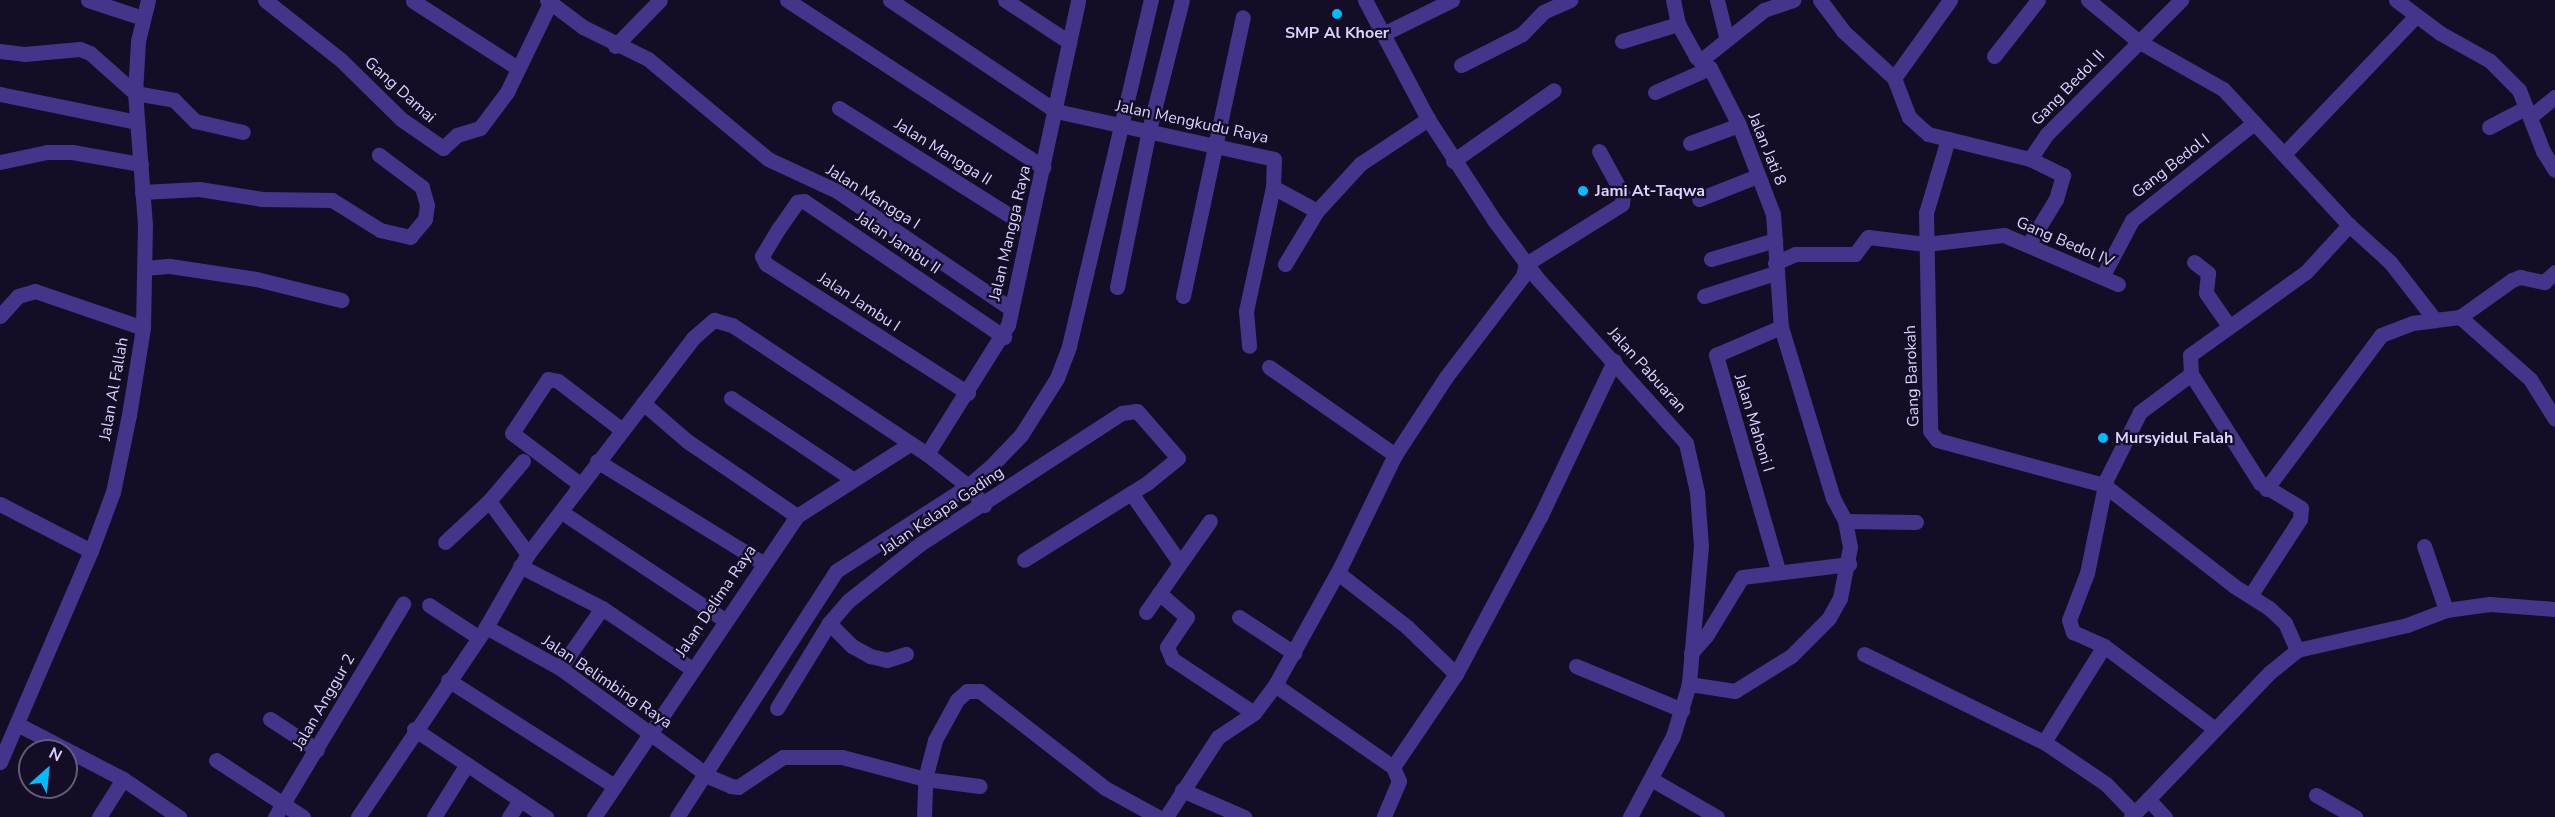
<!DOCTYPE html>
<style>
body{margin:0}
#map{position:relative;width:2555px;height:817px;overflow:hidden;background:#150d26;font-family:"Nunito Sans",sans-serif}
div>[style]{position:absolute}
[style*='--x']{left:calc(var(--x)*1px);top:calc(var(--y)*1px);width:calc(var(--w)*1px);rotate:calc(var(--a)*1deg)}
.minor>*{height:15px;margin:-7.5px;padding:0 7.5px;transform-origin:7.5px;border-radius:7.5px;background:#453489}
.tertiary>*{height:15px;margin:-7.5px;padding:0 7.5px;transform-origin:7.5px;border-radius:7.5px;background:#453489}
.dots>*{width:16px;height:16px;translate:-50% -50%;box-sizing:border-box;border:3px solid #150d26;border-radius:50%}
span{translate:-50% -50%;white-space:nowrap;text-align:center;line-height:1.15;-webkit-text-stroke:4.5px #150d26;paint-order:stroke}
.poi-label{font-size:16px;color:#ded2ff;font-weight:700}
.left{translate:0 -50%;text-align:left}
.street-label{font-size:16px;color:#ded2ff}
.north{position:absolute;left:18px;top:739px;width:60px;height:60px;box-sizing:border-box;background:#150d26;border:2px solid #655c7d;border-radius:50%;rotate:27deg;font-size:16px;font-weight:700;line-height:24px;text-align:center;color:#ded2ff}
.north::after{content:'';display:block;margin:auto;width:21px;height:27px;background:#00bcfd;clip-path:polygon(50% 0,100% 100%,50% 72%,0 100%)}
</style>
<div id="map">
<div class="minor">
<i style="--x:88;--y:0;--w:58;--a:18.1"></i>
<i style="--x:265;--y:0;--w:97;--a:38.3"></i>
<i style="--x:341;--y:60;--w:84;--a:44.5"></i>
<i style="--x:401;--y:119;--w:51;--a:34.6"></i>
<i style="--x:443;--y:148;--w:19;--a:-43"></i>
<i style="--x:457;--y:135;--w:24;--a:-17"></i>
<i style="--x:480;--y:128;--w:45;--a:-53.1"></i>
<i style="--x:507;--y:92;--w:99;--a:-64.2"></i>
<i style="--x:547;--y:0;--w:45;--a:36.9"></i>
<i style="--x:583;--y:27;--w:72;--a:26.2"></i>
<i style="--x:648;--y:59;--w:156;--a:39.8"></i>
<i style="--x:768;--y:159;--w:76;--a:24.9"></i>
<i style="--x:837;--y:191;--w:210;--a:34.1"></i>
<i style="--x:787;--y:0;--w:306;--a:33.1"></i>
<i style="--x:890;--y:0;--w:200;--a:33.8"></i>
<i style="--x:1056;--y:111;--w:223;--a:12.4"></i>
<i style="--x:1274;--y:159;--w:28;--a:92"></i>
<i style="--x:1273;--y:187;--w:127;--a:102.3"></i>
<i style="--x:1246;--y:311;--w:35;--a:85"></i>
<i style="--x:1005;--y:0;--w:77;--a:33.3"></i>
<i style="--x:1673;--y:0;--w:25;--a:78"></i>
<i style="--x:1678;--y:24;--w:38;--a:61"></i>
<i style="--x:1696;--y:57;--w:18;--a:38"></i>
<i style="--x:1710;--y:68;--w:64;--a:63"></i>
<i style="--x:1739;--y:125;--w:95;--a:69.1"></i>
<i style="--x:1773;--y:214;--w:113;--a:86"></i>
<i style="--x:1781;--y:327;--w:179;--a:73.1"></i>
<i style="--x:1833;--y:498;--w:26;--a:62"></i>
<i style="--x:1845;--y:521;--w:26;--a:79"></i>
<i style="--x:1850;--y:547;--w:52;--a:101.1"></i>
<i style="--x:1840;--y:598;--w:23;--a:119"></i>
<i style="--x:1829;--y:618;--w:54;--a:135"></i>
<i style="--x:1791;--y:656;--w:66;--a:148"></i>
<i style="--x:1735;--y:691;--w:47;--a:-171.3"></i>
<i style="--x:1717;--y:0;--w:38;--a:76"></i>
<i style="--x:1820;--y:0;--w:39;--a:53"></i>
<i style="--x:1843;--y:31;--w:69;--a:42.7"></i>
<i style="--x:1894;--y:78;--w:42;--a:69"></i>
<i style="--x:1909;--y:117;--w:25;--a:42"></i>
<i style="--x:1928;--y:134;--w:105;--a:13.8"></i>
<i style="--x:2030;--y:159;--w:37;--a:26"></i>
<i style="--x:2063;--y:175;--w:25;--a:106"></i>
<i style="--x:2056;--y:199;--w:54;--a:121.3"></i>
<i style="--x:2088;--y:0;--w:65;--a:39.4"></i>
<i style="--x:2138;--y:41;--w:98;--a:29.5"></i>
<i style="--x:2223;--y:89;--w:185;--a:47.2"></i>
<i style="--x:2349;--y:225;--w:55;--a:42.1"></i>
<i style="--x:2390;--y:262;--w:73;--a:52.2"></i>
<i style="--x:2435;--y:320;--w:25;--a:-7"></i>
<i style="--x:2460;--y:317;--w:94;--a:41.5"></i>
<i style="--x:2530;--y:379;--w:47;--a:58"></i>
<i style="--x:2396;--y:0;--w:55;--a:36.9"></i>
<i style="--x:2440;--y:33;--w:57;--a:29.2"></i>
<i style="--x:2490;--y:61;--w:41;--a:45"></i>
<i style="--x:2519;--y:90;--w:66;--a:68.5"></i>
<i style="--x:2543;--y:151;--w:22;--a:58"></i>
<i style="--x:413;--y:1;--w:122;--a:32.7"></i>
<i style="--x:1383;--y:34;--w:77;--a:-26.2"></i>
<i style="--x:1622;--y:41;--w:59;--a:-16.9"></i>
<i style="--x:615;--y:46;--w:64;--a:-45.6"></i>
<i style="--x:0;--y:51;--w:24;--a:7"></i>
<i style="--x:24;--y:54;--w:56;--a:-5.1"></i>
<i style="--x:80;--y:49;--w:11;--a:22"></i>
<i style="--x:90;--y:53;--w:60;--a:41.6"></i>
<i style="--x:135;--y:93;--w:40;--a:10"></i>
<i style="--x:174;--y:100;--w:30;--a:45"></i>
<i style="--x:195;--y:121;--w:49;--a:12.9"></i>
<i style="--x:1994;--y:56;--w:71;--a:-51.8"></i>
<i style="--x:1700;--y:61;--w:82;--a:-38.6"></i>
<i style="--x:1764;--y:10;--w:31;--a:-19"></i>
<i style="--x:1461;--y:65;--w:68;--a:-26.9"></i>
<i style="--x:1522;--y:34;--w:30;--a:-46"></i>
<i style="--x:1543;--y:12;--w:30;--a:-24"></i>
<i style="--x:1894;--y:78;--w:96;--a:-54.3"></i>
<i style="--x:1655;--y:92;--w:60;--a:-23.6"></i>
<i style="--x:0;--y:94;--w:139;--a:11.6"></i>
<i style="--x:839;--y:108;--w:223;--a:32.2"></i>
<i style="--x:2530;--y:117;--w:32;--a:-39"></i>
<i style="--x:2489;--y:127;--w:41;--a:-27.8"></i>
<i style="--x:1948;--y:139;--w:77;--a:106.6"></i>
<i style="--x:1926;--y:213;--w:218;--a:88.9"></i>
<i style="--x:1930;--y:431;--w:11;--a:52"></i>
<i style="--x:1937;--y:440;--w:173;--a:15.1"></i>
<i style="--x:2104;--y:485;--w:165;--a:37.8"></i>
<i style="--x:2234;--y:586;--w:41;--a:32.2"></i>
<i style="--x:2269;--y:608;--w:22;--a:43"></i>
<i style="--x:2285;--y:623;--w:30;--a:66"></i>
<i style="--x:1690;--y:143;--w:52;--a:-20.2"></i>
<i style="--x:2284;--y:154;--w:190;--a:-46.3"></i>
<i style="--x:2030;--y:159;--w:30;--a:-56"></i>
<i style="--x:2047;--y:134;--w:190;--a:-45"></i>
<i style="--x:1453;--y:161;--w:123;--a:-35.1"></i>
<i style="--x:0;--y:162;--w:48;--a:-12"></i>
<i style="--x:47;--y:152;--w:25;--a:0"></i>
<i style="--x:72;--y:152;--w:70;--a:9.9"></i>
<i style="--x:1273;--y:187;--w:50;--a:28.6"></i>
<i style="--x:1317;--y:211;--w:62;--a:121.1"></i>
<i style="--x:142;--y:192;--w:57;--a:-3"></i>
<i style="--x:199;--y:189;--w:64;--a:9"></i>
<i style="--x:262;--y:199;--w:70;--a:0.8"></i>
<i style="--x:332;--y:200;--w:57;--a:32"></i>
<i style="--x:380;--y:230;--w:31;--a:13"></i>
<i style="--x:410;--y:237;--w:23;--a:-50"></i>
<i style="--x:425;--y:219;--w:14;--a:-82"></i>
<i style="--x:427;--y:205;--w:19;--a:-106"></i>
<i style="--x:422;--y:187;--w:54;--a:-143.3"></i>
<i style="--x:1699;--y:199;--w:62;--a:-21.6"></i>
<i style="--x:1317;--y:211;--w:64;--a:-47.5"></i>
<i style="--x:1360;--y:164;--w:82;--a:-33.5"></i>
<i style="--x:1711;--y:259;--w:67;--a:-16.5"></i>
<i style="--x:2194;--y:262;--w:18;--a:38"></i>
<i style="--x:2208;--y:273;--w:20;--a:96"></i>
<i style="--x:2206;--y:293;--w:40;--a:55.1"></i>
<i style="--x:1775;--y:263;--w:22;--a:-24"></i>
<i style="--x:1795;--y:254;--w:60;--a:0"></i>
<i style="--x:1855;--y:254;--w:21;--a:-53"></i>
<i style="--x:1868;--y:237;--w:58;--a:6.9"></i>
<i style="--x:1926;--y:244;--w:79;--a:-6.6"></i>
<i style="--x:2004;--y:235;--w:124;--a:23.3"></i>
<i style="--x:145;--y:268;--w:25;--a:-5"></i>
<i style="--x:170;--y:266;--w:87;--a:8.6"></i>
<i style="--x:256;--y:279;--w:88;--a:13.9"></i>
<i style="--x:2102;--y:277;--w:64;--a:-62.2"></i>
<i style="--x:2132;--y:220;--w:156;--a:-38.5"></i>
<i style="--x:1117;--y:287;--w:160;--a:-78.5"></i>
<i style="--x:1149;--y:130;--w:134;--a:-75.8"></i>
<i style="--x:1183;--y:296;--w:285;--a:-77.9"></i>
<i style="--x:1704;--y:296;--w:75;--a:-17.9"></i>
<i style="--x:0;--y:316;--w:27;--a:-48"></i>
<i style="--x:18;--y:296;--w:18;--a:-16"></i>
<i style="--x:35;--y:291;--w:114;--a:18.9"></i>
<i style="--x:2460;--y:317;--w:64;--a:-35.4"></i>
<i style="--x:2512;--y:280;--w:9;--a:-21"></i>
<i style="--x:2520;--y:277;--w:25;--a:12"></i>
<i style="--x:2544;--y:282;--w:15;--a:-42"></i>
<i style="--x:1269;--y:367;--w:154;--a:34.9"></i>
<i style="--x:2191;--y:374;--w:64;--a:143.3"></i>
<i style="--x:2140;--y:412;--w:76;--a:116.6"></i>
<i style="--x:2106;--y:480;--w:95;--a:101.5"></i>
<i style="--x:2087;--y:573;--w:50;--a:111"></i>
<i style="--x:2069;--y:620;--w:13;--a:72"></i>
<i style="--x:2073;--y:632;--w:34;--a:24"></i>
<i style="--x:2104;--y:646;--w:139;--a:36.8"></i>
<i style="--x:968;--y:393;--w:240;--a:-147.4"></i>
<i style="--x:766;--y:264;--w:9;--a:-117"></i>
<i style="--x:762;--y:256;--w:33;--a:-59"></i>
<i style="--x:779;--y:228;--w:32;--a:-55"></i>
<i style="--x:797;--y:202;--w:7;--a:-8"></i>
<i style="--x:804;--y:201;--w:242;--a:34.2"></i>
<i style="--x:731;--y:398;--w:144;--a:33.7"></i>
<i style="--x:643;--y:403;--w:58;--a:40.8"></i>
<i style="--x:687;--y:441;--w:133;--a:34.3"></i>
<i style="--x:927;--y:454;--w:152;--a:-57.9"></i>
<i style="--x:1008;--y:325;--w:332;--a:-77.8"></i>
<i style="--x:523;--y:461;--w:52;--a:130.4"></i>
<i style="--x:489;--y:501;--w:66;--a:53.7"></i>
<i style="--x:597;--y:461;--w:195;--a:31.6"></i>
<i style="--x:581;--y:485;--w:86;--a:-143"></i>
<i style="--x:512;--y:433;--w:65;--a:-56.3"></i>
<i style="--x:548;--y:379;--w:10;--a:11"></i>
<i style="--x:558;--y:381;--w:81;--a:37.4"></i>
<i style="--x:2266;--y:489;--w:192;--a:-53.2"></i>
<i style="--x:2381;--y:335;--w:33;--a:-21"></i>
<i style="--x:2412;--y:323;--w:23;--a:-7"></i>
<i style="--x:1131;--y:493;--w:85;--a:55"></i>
<i style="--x:0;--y:504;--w:102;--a:27.3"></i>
<i style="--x:569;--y:517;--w:188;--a:33.5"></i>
<i style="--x:1845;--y:521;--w:71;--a:0.8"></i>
<i style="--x:445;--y:542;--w:60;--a:-43"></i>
<i style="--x:2424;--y:546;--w:68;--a:71"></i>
<i style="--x:520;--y:566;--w:92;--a:27.1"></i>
<i style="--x:602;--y:608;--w:109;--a:34.1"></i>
<i style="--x:1778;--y:570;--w:224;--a:-106.1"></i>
<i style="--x:1716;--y:355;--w:71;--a:-23.3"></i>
<i style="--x:1338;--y:573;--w:88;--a:38"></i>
<i style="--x:1407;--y:627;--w:68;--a:43.8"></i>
<i style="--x:1159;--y:593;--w:37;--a:41"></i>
<i style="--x:1187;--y:617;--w:36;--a:124"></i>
<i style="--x:1167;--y:647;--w:13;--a:67"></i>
<i style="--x:1172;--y:659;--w:98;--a:33.4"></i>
<i style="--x:2250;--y:596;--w:92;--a:-57"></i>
<i style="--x:2300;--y:519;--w:11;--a:-85"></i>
<i style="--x:2301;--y:508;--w:48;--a:-148.6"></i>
<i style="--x:2260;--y:483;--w:129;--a:-122.3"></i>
<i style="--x:2191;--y:374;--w:19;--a:-93"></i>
<i style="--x:2190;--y:355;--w:143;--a:-35.6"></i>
<i style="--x:2306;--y:272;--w:64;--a:-47.5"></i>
<i style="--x:429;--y:605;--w:59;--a:33.1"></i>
<i style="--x:1146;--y:612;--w:111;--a:-54.9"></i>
<i style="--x:1239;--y:617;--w:66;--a:33.2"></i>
<i style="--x:829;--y:623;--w:33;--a:45"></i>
<i style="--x:852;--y:646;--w:21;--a:29"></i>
<i style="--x:870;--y:656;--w:17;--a:13"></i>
<i style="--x:887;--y:660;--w:20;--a:-18"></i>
<i style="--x:486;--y:627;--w:85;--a:29"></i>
<i style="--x:560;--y:668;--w:185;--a:36"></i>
<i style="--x:710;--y:777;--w:23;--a:23"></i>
<i style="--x:731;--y:786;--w:7;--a:8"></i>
<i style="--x:738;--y:787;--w:54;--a:-33.7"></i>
<i style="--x:783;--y:757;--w:59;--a:0"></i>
<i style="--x:842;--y:757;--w:86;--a:14.8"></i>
<i style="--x:925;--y:779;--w:55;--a:7.3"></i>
<i style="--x:1691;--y:653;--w:23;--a:-49"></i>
<i style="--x:1706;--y:636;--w:69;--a:-58.6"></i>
<i style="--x:1742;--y:577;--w:108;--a:-6.9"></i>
<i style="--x:1864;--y:654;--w:200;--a:26.1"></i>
<i style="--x:2044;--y:742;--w:75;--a:34.1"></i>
<i style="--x:2106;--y:784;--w:40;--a:46"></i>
<i style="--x:1576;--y:666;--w:115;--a:22.5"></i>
<i style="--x:560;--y:668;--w:73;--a:-55"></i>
<i style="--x:448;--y:680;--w:196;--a:32.5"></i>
<i style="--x:1275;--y:685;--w:144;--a:34.8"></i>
<i style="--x:1393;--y:767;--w:15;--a:67"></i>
<i style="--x:1399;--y:781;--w:39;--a:113"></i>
<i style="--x:777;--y:708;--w:100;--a:-58.5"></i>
<i style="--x:829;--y:623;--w:29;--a:-49"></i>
<i style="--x:848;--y:601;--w:92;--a:-38.4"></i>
<i style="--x:920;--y:544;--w:241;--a:-33"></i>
<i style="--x:1122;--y:413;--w:15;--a:-8"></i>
<i style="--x:1137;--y:411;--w:62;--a:48.9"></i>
<i style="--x:1178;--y:458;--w:40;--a:141"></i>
<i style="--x:1147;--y:483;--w:145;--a:148"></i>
<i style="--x:270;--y:719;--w:56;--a:33.4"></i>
<i style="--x:17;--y:724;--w:119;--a:27.4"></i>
<i style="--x:123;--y:779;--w:68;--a:34.2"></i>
<i style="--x:414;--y:729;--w:159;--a:33.7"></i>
<i style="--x:2044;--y:742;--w:113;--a:-58"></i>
<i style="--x:216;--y:760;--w:104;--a:33.2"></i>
<i style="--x:1393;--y:767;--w:112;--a:-55.9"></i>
<i style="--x:1456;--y:674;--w:178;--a:-61.9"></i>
<i style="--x:1540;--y:517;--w:173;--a:-64.6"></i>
<i style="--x:1651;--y:779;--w:76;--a:29.9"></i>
<i style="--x:1182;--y:790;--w:68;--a:23.5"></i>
<i style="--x:2316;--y:795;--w:45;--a:29.4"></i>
<i style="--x:2148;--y:799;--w:25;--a:47"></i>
<i style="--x:99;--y:817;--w:45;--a:-57.7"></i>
<i style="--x:275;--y:817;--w:249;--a:-59"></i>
<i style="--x:358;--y:817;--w:229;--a:-56"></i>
<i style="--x:486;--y:627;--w:84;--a:-60.1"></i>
<i style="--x:528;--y:554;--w:272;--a:-52.6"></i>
<i style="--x:693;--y:338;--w:28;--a:-41"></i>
<i style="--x:714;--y:320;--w:19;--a:16"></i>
<i style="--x:732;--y:325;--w:234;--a:33.5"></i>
<i style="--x:927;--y:454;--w:52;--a:38"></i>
<i style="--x:968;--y:486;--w:25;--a:50"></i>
<i style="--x:434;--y:817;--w:62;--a:-58.1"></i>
<i style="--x:509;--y:817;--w:20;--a:-57"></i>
<i style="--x:594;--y:817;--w:363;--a:-56"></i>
<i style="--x:797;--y:516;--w:132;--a:-32.6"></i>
<i style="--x:677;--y:817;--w:293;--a:-57.1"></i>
<i style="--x:836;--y:571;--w:157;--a:-32.8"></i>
<i style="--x:968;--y:486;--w:35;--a:-41"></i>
<i style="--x:994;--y:463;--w:39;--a:-46"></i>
<i style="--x:1021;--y:435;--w:67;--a:-57.7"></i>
<i style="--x:1057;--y:378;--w:34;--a:-69"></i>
<i style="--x:1069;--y:346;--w:356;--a:-76.7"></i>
<i style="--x:924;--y:817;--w:38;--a:-88"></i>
<i style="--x:925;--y:779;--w:40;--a:-75.6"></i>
<i style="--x:935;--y:740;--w:46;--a:-61.2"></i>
<i style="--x:957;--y:700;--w:13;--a:-42"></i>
<i style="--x:967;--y:691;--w:13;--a:0"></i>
<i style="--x:980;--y:691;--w:158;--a:37.8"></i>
<i style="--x:1105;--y:788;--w:60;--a:28.7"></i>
<i style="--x:1166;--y:817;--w:95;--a:-57"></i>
<i style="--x:1218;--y:737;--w:43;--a:-33.7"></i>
<i style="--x:1254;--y:713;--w:35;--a:-53"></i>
<i style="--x:1275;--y:685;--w:136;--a:-61"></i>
<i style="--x:1341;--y:566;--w:123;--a:-64.1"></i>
<i style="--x:1395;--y:455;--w:93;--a:-56.8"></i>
<i style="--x:1446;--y:377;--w:127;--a:-52.7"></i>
<i style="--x:1523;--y:276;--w:12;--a:-76"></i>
<i style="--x:1526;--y:264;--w:113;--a:-32"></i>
<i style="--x:1622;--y:204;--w:9;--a:-84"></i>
<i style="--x:1623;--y:195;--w:50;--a:-118.6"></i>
<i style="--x:2131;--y:817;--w:199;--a:-46.2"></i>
<i style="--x:2269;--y:673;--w:36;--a:-39"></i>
<i style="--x:2297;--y:650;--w:113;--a:-12.8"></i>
<i style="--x:2407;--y:625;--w:42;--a:-21"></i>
<i style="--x:2446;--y:610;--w:44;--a:-7.8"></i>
<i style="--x:2490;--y:604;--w:65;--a:4.4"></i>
</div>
<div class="tertiary">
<i style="--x:1365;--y:0;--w:135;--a:62.1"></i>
<i style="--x:1428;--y:119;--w:121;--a:56.8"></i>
<i style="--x:1494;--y:220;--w:72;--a:53.4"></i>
<i style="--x:1537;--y:278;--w:222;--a:47.9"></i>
<i style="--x:1686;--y:443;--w:50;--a:77.3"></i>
<i style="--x:1697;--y:492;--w:54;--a:85.8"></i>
<i style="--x:1701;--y:546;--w:139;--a:95"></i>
<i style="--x:1689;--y:684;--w:54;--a:107.1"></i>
<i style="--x:1673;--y:736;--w:92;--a:118"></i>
<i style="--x:0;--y:762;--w:230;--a:-66.7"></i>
<i style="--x:91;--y:551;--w:63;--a:-69.6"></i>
<i style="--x:113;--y:492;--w:79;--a:-78.3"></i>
<i style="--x:129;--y:415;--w:88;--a:-80.9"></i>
<i style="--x:143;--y:328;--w:103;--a:-88.9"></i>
<i style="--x:145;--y:225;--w:132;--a:-94.3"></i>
<i style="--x:135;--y:93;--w:52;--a:-86.7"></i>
<i style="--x:138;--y:41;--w:42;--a:-76.3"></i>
</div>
<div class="dots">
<i style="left:1337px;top:14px;background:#00bcfd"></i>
<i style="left:1583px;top:191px;background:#00bcfd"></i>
<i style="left:2103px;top:438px;background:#00bcfd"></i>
</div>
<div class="poi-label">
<span style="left:1337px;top:33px">SMP Al Khoer</span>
<span class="left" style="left:1595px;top:191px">Jami At-Taqwa</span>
<span class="left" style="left:2115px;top:438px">Mursyidul Falah</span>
</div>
<div class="street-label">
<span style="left:2068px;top:88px;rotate:-46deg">Gang Bedol II</span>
<span style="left:400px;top:90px;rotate:42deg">Gang Damai</span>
<span style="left:1192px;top:122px;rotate:12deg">Jalan Mengkudu Raya</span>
<span style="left:1767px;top:149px;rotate:68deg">Jalan Jati 8</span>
<span style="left:943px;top:152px;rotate:32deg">Jalan Mangga II</span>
<span style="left:2171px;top:166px;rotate:-38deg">Gang Bedol I</span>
<span style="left:873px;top:197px;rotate:32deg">Jalan Mangga I</span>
<span style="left:1010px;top:233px;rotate:-77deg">Jalan Mangga Raya</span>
<span style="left:2065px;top:242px;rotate:23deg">Gang Bedol IV</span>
<span style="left:898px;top:243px;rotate:34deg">Jalan Jambu II</span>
<span style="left:859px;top:302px;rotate:33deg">Jalan Jambu I</span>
<span style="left:1647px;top:370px;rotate:48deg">Jalan Pabuaran</span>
<span style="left:1912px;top:376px;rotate:-92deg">Gang Barokah</span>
<span style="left:114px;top:389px;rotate:-80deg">Jalan Al Fallah</span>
<span style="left:1754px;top:423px;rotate:73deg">Jalan Mahoni I</span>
<span style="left:942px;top:511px;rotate:-34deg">Jalan Kelapa Gading</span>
<span style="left:716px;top:601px;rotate:-56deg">Jalan Delima Raya</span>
<span style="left:607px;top:682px;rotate:34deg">Jalan Belimbing Raya</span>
<span style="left:324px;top:702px;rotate:-60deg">Jalan Anggur 2</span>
</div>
<div class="north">N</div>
</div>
